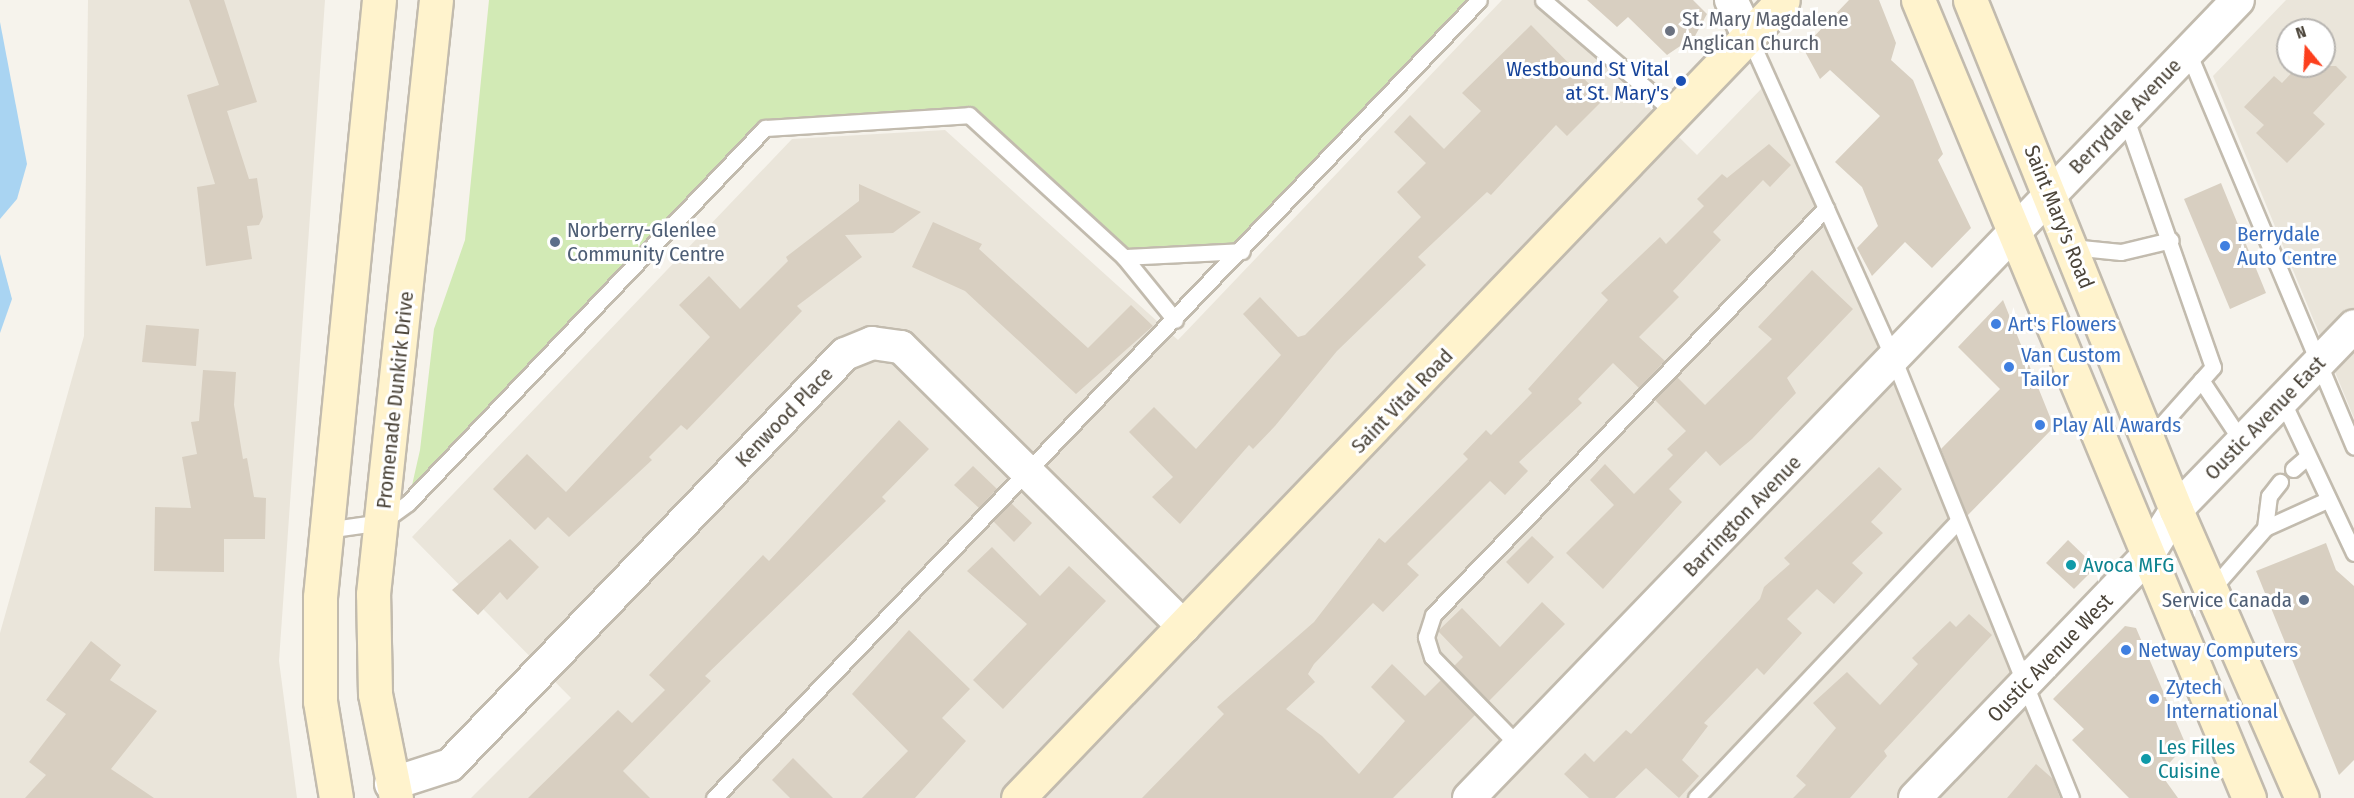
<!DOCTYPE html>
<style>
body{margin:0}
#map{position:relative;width:2354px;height:798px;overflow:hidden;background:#f6f3ec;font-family:"Fira Sans Condensed",sans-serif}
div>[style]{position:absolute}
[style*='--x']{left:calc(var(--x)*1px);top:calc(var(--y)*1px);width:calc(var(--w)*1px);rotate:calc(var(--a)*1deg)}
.residential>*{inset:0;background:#eae5da}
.green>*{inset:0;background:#d2eab5}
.water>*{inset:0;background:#a9d4f2}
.building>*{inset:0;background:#d8cfc1}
.roads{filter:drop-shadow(2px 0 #c2bbae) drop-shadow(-2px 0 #c2bbae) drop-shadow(0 2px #c2bbae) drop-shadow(0 -2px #c2bbae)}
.lane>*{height:15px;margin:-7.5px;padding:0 7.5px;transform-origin:7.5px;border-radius:7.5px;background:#fff}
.street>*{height:32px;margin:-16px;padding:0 16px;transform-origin:16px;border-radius:16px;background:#fff}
.secondary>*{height:33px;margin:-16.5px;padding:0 16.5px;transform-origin:16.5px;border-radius:16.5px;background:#fff3cd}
.dots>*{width:16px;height:16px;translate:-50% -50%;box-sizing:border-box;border:3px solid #fff;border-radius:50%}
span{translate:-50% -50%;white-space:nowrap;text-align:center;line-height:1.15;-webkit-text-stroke:6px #fff;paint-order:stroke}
.worship-label{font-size:21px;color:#5b616d}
.left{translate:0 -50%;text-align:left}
.transit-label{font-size:21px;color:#164399}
.right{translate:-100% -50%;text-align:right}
.street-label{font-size:21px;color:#4b4439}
.service-label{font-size:21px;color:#4e5e75}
.shop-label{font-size:21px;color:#366cbe}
.culture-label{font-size:21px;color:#0d838f}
.north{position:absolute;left:2276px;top:18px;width:60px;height:60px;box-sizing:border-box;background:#fff;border:2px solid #b7b4b0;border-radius:50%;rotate:342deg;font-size:16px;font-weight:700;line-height:24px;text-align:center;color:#4b4439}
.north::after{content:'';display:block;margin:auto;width:21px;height:27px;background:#fc3f1d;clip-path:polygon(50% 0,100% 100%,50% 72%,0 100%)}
</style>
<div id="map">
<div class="residential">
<i style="clip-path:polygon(88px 0,325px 0,279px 661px,297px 798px,0 798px,0 633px,84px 336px)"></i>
<i style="clip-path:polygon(1502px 0,1541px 0,1697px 155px,1763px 87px,1883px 350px,2067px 798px,471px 798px,571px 698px,412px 537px,792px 139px,945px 130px,1178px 340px)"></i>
<i style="clip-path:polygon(evenodd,2286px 0,2354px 0,2354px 418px,2213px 76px,2286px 0,2288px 30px,2324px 30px,2324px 66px,2288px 66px,2288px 30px)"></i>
</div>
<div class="green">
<i style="clip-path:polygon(489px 0,1472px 0,1239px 243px,1124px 257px,970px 109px,761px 122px,408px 503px,420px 450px,434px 329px,465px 240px)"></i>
</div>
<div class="water">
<i style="clip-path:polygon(0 22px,27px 164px,17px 199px,0 219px)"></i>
<i style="clip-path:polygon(0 254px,12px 299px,0 333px)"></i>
</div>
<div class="building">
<i style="clip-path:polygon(189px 0,224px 0,257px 102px,227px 111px,249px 179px,257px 178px,263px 217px,259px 225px,247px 226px,252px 259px,206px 266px,197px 187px,215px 184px,187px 95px,219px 85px)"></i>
<i style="clip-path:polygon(1587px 0,1693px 0,1707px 14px,1695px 36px,1667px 55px,1628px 17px,1617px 27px)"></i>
<i style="clip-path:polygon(1849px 0,1879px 0,1896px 43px,1891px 60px,1913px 80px,1943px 154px,1938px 160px,1971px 228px,1932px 268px,1905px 242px,1872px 276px,1857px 248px,1878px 226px,1862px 187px,1835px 162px,1880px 116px,1830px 70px,1820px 79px,1803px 48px)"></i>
<i style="clip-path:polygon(1531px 25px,1604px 99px,1567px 136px,1556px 125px,1491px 195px,1487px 192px,1418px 257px,1426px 265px,1337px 351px,1275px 426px,1253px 449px,1249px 445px,1180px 524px,1152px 497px,1173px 477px,1129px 432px,1154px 407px,1196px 449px,1281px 355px,1243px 314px,1260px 297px,1298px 337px,1305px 335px,1421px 217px,1397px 192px,1426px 163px,1394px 132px,1410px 115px,1444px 149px,1481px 111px,1462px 93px)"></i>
<i style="clip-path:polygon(2298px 66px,2336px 66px,2347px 77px,2313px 113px,2325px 124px,2287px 163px,2256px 133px,2264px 125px,2244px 107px,2274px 76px,2282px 83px)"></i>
<i style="clip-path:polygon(1769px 144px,1791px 165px,1770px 187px,1763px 180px,1713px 232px,1721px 240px,1673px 291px,1679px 297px,1639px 337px,1665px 361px,1639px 388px,1613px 363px,1578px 399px,1582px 403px,1519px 462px,1528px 471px,1505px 495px,1490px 481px,1407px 564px,1419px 575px,1383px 612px,1373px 603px,1314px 664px,1308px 674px,1315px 682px,1286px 709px,1322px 736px,1359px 774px,1405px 721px,1371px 687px,1392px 664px,1425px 696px,1441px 680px,1475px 715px,1393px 798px,1142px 798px,1224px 714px,1217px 707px,1314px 622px,1379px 538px,1385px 543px,1468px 459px,1463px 454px,1486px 430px,1491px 435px,1532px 393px,1528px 389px,1608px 300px,1601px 293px,1660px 237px,1666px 244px,1704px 206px,1697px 199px,1722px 174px,1727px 178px)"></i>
<i style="clip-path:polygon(2221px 183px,2266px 293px,2230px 309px,2184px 199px)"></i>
<i style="clip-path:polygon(859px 184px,921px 212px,893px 233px,845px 235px,862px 257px,797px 306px,802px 311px,687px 430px,681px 425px,649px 457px,652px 460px,569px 537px,548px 517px,535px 530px,493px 489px,527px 454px,566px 492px,710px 337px,679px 305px,709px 276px,740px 309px,788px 261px,786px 257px,859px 201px)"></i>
<i style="clip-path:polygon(933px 222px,982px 244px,979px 249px,1088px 348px,1131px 305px,1153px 326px,1076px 394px,965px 291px,912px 267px)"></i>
<i style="clip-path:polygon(1812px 270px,1853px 309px,1787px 378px,1796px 393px,1752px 439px,1720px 466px,1706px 451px,1669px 489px,1682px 502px,1603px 589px,1566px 553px,1614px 505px,1590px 480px,1605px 464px,1634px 494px,1673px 455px,1667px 449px,1686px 431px,1655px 400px,1677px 377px,1705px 405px,1772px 339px,1758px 327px)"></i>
<i style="clip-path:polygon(2003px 300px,2054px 427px,1967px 516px,1941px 449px,2000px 389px,1958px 347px)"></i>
<i style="clip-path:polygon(146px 325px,199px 329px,196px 366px,142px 362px)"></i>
<i style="clip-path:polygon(203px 370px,236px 372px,234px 405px,243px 459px,247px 458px,254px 497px,266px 498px,265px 539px,224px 539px,224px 572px,154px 571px,155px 507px,191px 508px,182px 457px,197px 454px,191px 422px,199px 421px)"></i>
<i style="clip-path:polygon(899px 420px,929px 449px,882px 497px,886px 501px,705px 676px,711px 681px,623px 771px,650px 798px,528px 798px,618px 710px,632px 723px,665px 690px,649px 675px,763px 555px,769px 561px)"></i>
<i style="clip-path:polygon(973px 466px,997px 489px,979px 508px,954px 485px)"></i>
<i style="clip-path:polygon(1879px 467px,1902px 489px,1871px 522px,1883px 533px,1852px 563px,1863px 573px,1834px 604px,1817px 589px,1787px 619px,1802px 633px,1764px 675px,1757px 668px,1704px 723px,1708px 726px,1682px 760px,1699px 776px,1679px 798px,1646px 768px,1615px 798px,1589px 798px,1564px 774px,1585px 753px,1594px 762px,1626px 730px,1631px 734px,1760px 599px,1764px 587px,1790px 564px,1784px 558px)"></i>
<i style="clip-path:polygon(1011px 503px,1032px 523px,1014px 542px,993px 521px)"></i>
<i style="clip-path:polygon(1532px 536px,1554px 557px,1528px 584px,1506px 562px)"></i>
<i style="clip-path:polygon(510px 539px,539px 567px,507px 600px,500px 592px,478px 615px,452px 590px)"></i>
<i style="clip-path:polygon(2068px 540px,2096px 567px,2074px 589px,2046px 563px)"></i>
<i style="clip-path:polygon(2326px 543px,2336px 570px,2354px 586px,2354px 760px,2339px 775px,2256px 571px)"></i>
<i style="clip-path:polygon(992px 547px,1040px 596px,1069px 566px,1106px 601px,1003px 709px,973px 680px,1027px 624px,967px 571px)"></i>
<i style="clip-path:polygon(1542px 602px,1565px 624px,1489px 701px,1454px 666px,1463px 657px,1438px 631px,1462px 608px,1500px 647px)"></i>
<i style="clip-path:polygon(1969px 614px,1992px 635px,1884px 751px,1887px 756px,1850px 798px,1793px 798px,1806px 785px,1796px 776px,1836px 728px,1813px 703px,1847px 672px,1880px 705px,1918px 664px,1912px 658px,1950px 621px,1956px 627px)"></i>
<i style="clip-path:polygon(2125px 626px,2136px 628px,2186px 745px,2160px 773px,2178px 798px,2129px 798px,2072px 740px,2084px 729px,2053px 699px)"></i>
<i style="clip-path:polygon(909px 630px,970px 689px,942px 718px,966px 741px,915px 798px,862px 798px,908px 751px,852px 694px)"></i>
<i style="clip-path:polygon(91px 641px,121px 665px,110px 680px,157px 711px,111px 769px,154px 798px,25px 798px,46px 775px,29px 762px,66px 714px,46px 700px)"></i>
<i style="clip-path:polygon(793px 758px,833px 798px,790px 798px,772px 780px)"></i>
<i style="clip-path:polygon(2036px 764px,2053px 779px,2060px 798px,2007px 798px)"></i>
</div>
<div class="roads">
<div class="lane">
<i style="--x:1543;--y:0;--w:177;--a:40.6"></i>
<i style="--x:1749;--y:37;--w:354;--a:65.8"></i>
<i style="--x:1894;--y:360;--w:472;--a:68"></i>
<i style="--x:2188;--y:52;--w:428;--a:67.2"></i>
<i style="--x:2125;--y:116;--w:266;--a:70.7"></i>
<i style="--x:2213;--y:367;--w:98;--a:131.7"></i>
<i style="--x:2071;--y:247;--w:50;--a:5.7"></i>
<i style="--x:2121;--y:252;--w:51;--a:-13.5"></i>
<i style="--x:1124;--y:257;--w:118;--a:-2.9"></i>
<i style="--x:2201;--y:380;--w:74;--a:56.5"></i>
<i style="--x:2282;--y:400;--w:169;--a:64.8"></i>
<i style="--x:2293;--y:469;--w:18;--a:-41"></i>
<i style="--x:2265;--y:528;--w:32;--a:-83"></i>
<i style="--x:2269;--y:496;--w:18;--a:-52"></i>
<i style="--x:326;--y:530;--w:57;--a:-8.1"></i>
<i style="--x:382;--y:522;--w:32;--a:-36"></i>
<i style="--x:408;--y:503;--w:518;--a:-46.41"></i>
<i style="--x:765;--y:128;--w:204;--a:-3.6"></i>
<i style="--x:969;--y:115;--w:210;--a:42.5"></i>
<i style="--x:1124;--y:257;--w:81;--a:51"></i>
<i style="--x:2211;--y:590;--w:82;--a:-48.9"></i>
<i style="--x:2265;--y:528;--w:66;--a:-24.2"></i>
<i style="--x:1519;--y:746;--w:124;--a:-134.3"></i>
<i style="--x:1432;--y:657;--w:21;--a:-107"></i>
<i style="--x:1426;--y:637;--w:23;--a:-72"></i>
<i style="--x:1433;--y:615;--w:566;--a:-46"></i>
<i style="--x:714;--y:798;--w:1105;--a:-46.21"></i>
<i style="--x:1696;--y:798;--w:380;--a:-46.6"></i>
</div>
<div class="street">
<i style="--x:1731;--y:0;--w:41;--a:64.1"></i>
<i style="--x:391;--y:784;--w:62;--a:-17.9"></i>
<i style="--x:450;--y:765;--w:570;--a:-46.14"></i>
<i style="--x:845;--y:354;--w:29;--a:-22"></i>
<i style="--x:872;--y:343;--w:29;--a:8"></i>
<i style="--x:901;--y:347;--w:398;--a:44.7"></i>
<i style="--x:1469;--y:798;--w:1108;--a:-46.06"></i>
<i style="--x:1915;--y:798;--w:335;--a:-46.2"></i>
<i style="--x:2147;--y:556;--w:54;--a:-57.8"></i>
<i style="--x:2176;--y:510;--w:256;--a:-45.9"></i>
</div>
<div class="secondary">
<i style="--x:1918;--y:0;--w:864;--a:67.47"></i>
<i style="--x:1970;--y:0;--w:550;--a:68.01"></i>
<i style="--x:2176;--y:510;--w:314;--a:66.4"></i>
<i style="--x:336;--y:798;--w:98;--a:-99.4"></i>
<i style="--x:320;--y:701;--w:104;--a:-90"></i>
<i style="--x:320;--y:597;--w:600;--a:-84.36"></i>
<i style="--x:396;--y:798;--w:106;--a:-101.4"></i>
<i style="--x:375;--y:694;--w:100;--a:-91.1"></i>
<i style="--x:373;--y:594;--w:597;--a:-83.95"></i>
<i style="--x:1018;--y:798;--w:1105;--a:-46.21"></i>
</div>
</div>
<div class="dots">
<i style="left:1670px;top:31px;background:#6b7280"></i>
<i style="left:1681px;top:81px;background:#1a4fb4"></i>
<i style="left:555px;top:242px;background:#5c6f8a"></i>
<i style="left:2225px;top:246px;background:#3f7fe0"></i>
<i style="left:1996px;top:324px;background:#3f7fe0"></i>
<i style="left:2009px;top:367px;background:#3f7fe0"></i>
<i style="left:2040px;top:425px;background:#3f7fe0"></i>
<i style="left:2071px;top:565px;background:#0f9aa8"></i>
<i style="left:2304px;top:600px;background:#5c6f8a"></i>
<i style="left:2126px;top:650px;background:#3f7fe0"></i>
<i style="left:2154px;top:699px;background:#3f7fe0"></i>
<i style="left:2146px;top:759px;background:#0f9aa8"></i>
</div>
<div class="worship-label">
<span class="left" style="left:1682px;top:31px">St. Mary Magdalene<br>Anglican Church</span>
</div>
<div class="transit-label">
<span class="right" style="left:1669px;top:81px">Westbound St Vital<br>at St. Mary's</span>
</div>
<div class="street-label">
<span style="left:2125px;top:116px;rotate:-46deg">Berrydale Avenue</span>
<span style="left:2059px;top:217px;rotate:68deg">Saint Mary's Road</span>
<span style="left:395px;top:400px;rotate:-84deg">Promenade Dunkirk Drive</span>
<span style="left:1402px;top:401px;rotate:-46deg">Saint Vital Road</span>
<span style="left:784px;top:417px;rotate:-46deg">Kenwood Place</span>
<span style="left:2265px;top:418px;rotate:-46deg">Oustic Avenue East</span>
<span style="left:1742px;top:516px;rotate:-46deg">Barrington Avenue</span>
<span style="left:2050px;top:658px;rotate:-46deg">Oustic Avenue West</span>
</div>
<div class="service-label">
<span class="left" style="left:567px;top:242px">Norberry-Glenlee<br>Community Centre</span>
<span class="right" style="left:2292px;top:600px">Service Canada</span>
</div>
<div class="shop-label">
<span class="left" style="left:2237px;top:246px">Berrydale<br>Auto Centre</span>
<span class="left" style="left:2008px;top:324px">Art's Flowers</span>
<span class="left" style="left:2021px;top:367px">Van Custom<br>Tailor</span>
<span class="left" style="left:2052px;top:425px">Play All Awards</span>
<span class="left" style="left:2138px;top:650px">Netway Computers</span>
<span class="left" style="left:2166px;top:699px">Zytech<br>International</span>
</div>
<div class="culture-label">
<span class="left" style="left:2083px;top:565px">Avoca MFG</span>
<span class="left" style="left:2158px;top:759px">Les Filles<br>Cuisine</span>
</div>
<div class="north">N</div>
</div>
